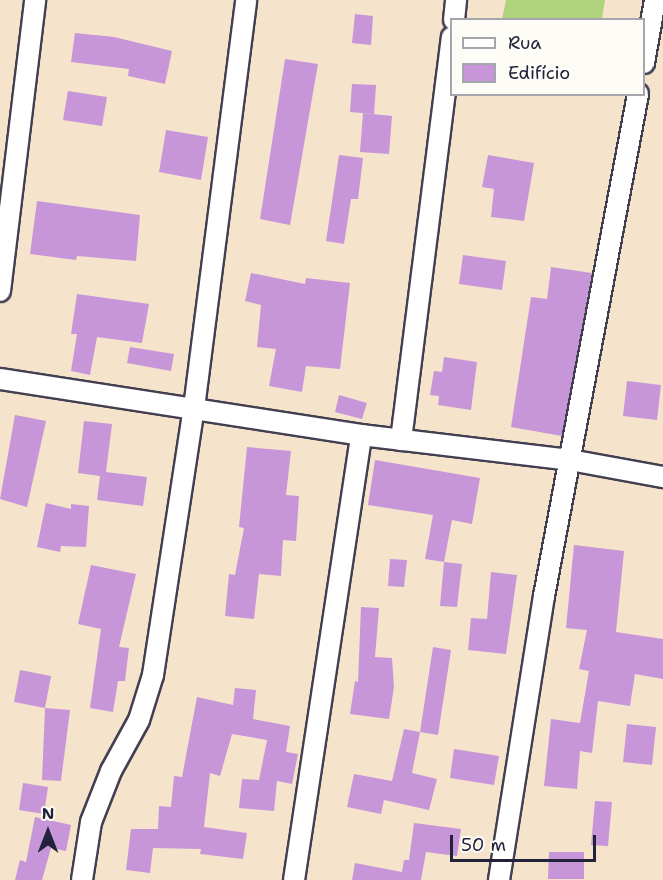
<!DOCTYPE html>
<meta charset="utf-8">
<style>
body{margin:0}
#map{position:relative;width:663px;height:880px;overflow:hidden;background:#f6e3cc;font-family:"Shantell Sans",sans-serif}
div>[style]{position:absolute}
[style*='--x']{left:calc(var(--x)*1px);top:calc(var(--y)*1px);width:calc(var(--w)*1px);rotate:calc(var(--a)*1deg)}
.green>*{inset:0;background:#b0d47e}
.building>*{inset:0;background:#c796d9}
.roads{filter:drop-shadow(2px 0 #423f51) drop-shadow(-2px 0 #423f51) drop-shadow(0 2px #423f51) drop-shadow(0 -2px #423f51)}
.minor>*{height:20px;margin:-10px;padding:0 10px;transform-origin:10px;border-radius:10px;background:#fff}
span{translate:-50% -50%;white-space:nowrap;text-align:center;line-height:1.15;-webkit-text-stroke:5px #fdfcf7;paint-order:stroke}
.legend{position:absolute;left:450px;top:18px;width:195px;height:78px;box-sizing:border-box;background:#fdfcf7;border:2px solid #a5a5ac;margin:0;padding:8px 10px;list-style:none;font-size:18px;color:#22223b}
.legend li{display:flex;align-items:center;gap:12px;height:30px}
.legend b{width:30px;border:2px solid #a5a5ac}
.north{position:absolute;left:18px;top:802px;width:60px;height:60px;-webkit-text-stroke:4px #fdfcf7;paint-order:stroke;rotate:0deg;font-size:16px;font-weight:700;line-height:24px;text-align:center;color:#22223b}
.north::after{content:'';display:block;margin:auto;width:21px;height:27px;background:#22223b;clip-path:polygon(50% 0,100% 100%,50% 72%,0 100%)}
.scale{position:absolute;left:450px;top:835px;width:146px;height:27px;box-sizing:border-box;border:3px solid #22223b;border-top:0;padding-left:8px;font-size:18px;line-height:21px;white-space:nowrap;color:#22223b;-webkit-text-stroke:4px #fdfcf7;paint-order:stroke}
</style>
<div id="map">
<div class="green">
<i style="clip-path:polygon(506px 0,605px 0,602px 19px,502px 19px)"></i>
</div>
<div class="building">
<i style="clip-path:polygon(355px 14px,373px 16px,371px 45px,352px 43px)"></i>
<i style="clip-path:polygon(75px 33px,114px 37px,172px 51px,165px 84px,128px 76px,129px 69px,71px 62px)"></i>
<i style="clip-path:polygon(285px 59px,318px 64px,290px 225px,260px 219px)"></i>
<i style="clip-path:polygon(352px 84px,376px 85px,374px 114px,350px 112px)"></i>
<i style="clip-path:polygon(68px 91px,107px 97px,102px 126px,63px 120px)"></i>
<i style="clip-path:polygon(363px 113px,392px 116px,389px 154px,360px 152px)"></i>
<i style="clip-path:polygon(166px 130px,208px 137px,201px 180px,159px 172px)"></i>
<i style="clip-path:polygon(339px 155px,363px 158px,358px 199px,351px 199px,344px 244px,326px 241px)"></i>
<i style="clip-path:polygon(488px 155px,534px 163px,524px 221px,491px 217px,494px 189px,482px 187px)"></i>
<i style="clip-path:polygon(37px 201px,140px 215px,136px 261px,77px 256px,76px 260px,30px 254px)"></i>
<i style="clip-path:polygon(463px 255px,506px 261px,502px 290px,459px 284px)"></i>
<i style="clip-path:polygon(551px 267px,592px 273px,562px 436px,511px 427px,531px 297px,547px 299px)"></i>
<i style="clip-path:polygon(251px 273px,305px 284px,306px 278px,350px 283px,340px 369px,306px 366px,302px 392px,269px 386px,276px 349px,257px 347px,261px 305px,245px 301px)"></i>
<i style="clip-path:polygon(77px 294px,149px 304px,142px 343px,97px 337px,90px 375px,71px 371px,77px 334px,71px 334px)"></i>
<i style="clip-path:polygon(130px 347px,174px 354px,171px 371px,127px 363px)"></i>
<i style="clip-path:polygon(444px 357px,477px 362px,471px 410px,438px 405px,439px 396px,430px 395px,434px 371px,442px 372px)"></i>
<i style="clip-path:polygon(627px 381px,661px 385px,657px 420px,623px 416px)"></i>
<i style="clip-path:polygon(339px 395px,367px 403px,362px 419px,335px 412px)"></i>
<i style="clip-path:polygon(15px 415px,46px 421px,27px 507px,0 499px)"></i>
<i style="clip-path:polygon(84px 421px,112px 424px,106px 472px,147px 477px,143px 506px,97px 500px,100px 476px,78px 473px)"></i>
<i style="clip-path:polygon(247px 447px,291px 451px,286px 495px,299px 496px,296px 541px,283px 540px,281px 576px,259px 574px,254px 619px,225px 616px,229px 574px,235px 575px,244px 528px,239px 527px)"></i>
<i style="clip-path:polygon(375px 460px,480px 478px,472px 524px,452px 520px,444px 562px,425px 559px,433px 515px,368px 505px)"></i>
<i style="clip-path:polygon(46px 503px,71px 509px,71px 504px,89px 506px,86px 547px,61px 546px,60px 552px,37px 547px)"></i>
<i style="clip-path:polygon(574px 545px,624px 551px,616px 632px,663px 639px,663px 679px,635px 674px,630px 706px,598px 701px,592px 753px,580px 751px,577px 789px,544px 786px,551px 719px,580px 723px,589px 671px,579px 669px,587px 630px,566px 628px)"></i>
<i style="clip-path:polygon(390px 559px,407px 560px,404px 587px,388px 586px)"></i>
<i style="clip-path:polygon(444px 562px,462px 564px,457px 607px,440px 606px)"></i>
<i style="clip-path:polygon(91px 565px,136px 574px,119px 647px,129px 648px,125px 681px,118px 681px,113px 712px,90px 708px,101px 629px,78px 624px)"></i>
<i style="clip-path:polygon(491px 572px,517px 575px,506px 654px,468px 650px,471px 618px,487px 619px)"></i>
<i style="clip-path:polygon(361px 607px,379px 608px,375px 657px,392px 658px,394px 687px,389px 719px,350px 714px,355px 681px,358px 682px)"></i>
<i style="clip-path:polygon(433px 647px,451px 650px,438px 735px,420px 732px)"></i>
<i style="clip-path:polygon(20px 670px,51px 676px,45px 708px,14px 702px)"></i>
<i style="clip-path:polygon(235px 688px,256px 690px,253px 719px,290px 726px,286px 752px,298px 754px,292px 784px,277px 781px,274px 811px,239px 808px,242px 779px,259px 780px,267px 740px,232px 734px,220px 776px,210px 773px,204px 827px,247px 833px,243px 859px,200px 854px,201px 849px,153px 848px,150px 873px,126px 870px,131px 829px,158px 829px,159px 806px,171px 807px,174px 776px,182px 777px,197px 697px,233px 705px)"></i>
<i style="clip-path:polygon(45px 708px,70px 710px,61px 781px,42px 780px)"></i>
<i style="clip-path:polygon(627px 724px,656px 727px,652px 765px,623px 762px)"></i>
<i style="clip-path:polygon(404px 729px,420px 732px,412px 773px,437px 779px,429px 810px,384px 800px,381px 814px,347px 807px,354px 774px,392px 781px)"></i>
<i style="clip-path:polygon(454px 749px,499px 756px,494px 785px,450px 778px)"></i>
<i style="clip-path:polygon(23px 783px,48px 787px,44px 814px,19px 810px)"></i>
<i style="clip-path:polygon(595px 801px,612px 802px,608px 846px,591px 845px)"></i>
<i style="clip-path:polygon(35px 817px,71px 825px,66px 851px,51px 848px,42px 880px,15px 880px,20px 860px,26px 862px)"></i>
<i style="clip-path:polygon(414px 823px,461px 829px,457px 856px,426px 852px,421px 880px,352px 880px,355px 863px,402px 872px,404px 860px,409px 860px)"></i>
<i style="clip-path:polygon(549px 852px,584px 852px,584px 879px,548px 879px)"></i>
</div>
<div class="roads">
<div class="minor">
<i style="--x:454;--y:20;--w:20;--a:-84"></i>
<i style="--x:644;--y:63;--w:64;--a:-80.1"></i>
<i style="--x:0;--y:291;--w:293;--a:-83.1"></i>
<i style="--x:0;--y:379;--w:365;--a:8.8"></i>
<i style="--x:361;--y:435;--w:210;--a:6.8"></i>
<i style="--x:570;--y:460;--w:95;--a:10.4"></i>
<i style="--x:401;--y:440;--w:406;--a:-82.8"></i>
<i style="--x:82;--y:880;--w:59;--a:-81.2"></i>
<i style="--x:91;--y:822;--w:55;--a:-68.6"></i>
<i style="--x:111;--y:771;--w:58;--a:-61.2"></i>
<i style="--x:139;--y:720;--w:47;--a:-72.7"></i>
<i style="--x:153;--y:675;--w:270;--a:-81.3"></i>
<i style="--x:194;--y:408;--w:411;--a:-82.7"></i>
<i style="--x:294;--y:880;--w:450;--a:-81.4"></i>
<i style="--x:499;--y:880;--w:288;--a:-81"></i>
<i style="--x:544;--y:596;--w:511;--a:-79.39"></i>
</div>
</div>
<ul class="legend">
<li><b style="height:8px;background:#fff"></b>Rua</li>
<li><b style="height:16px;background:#c796d9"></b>Edifício</li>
</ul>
<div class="north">N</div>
<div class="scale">50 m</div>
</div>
